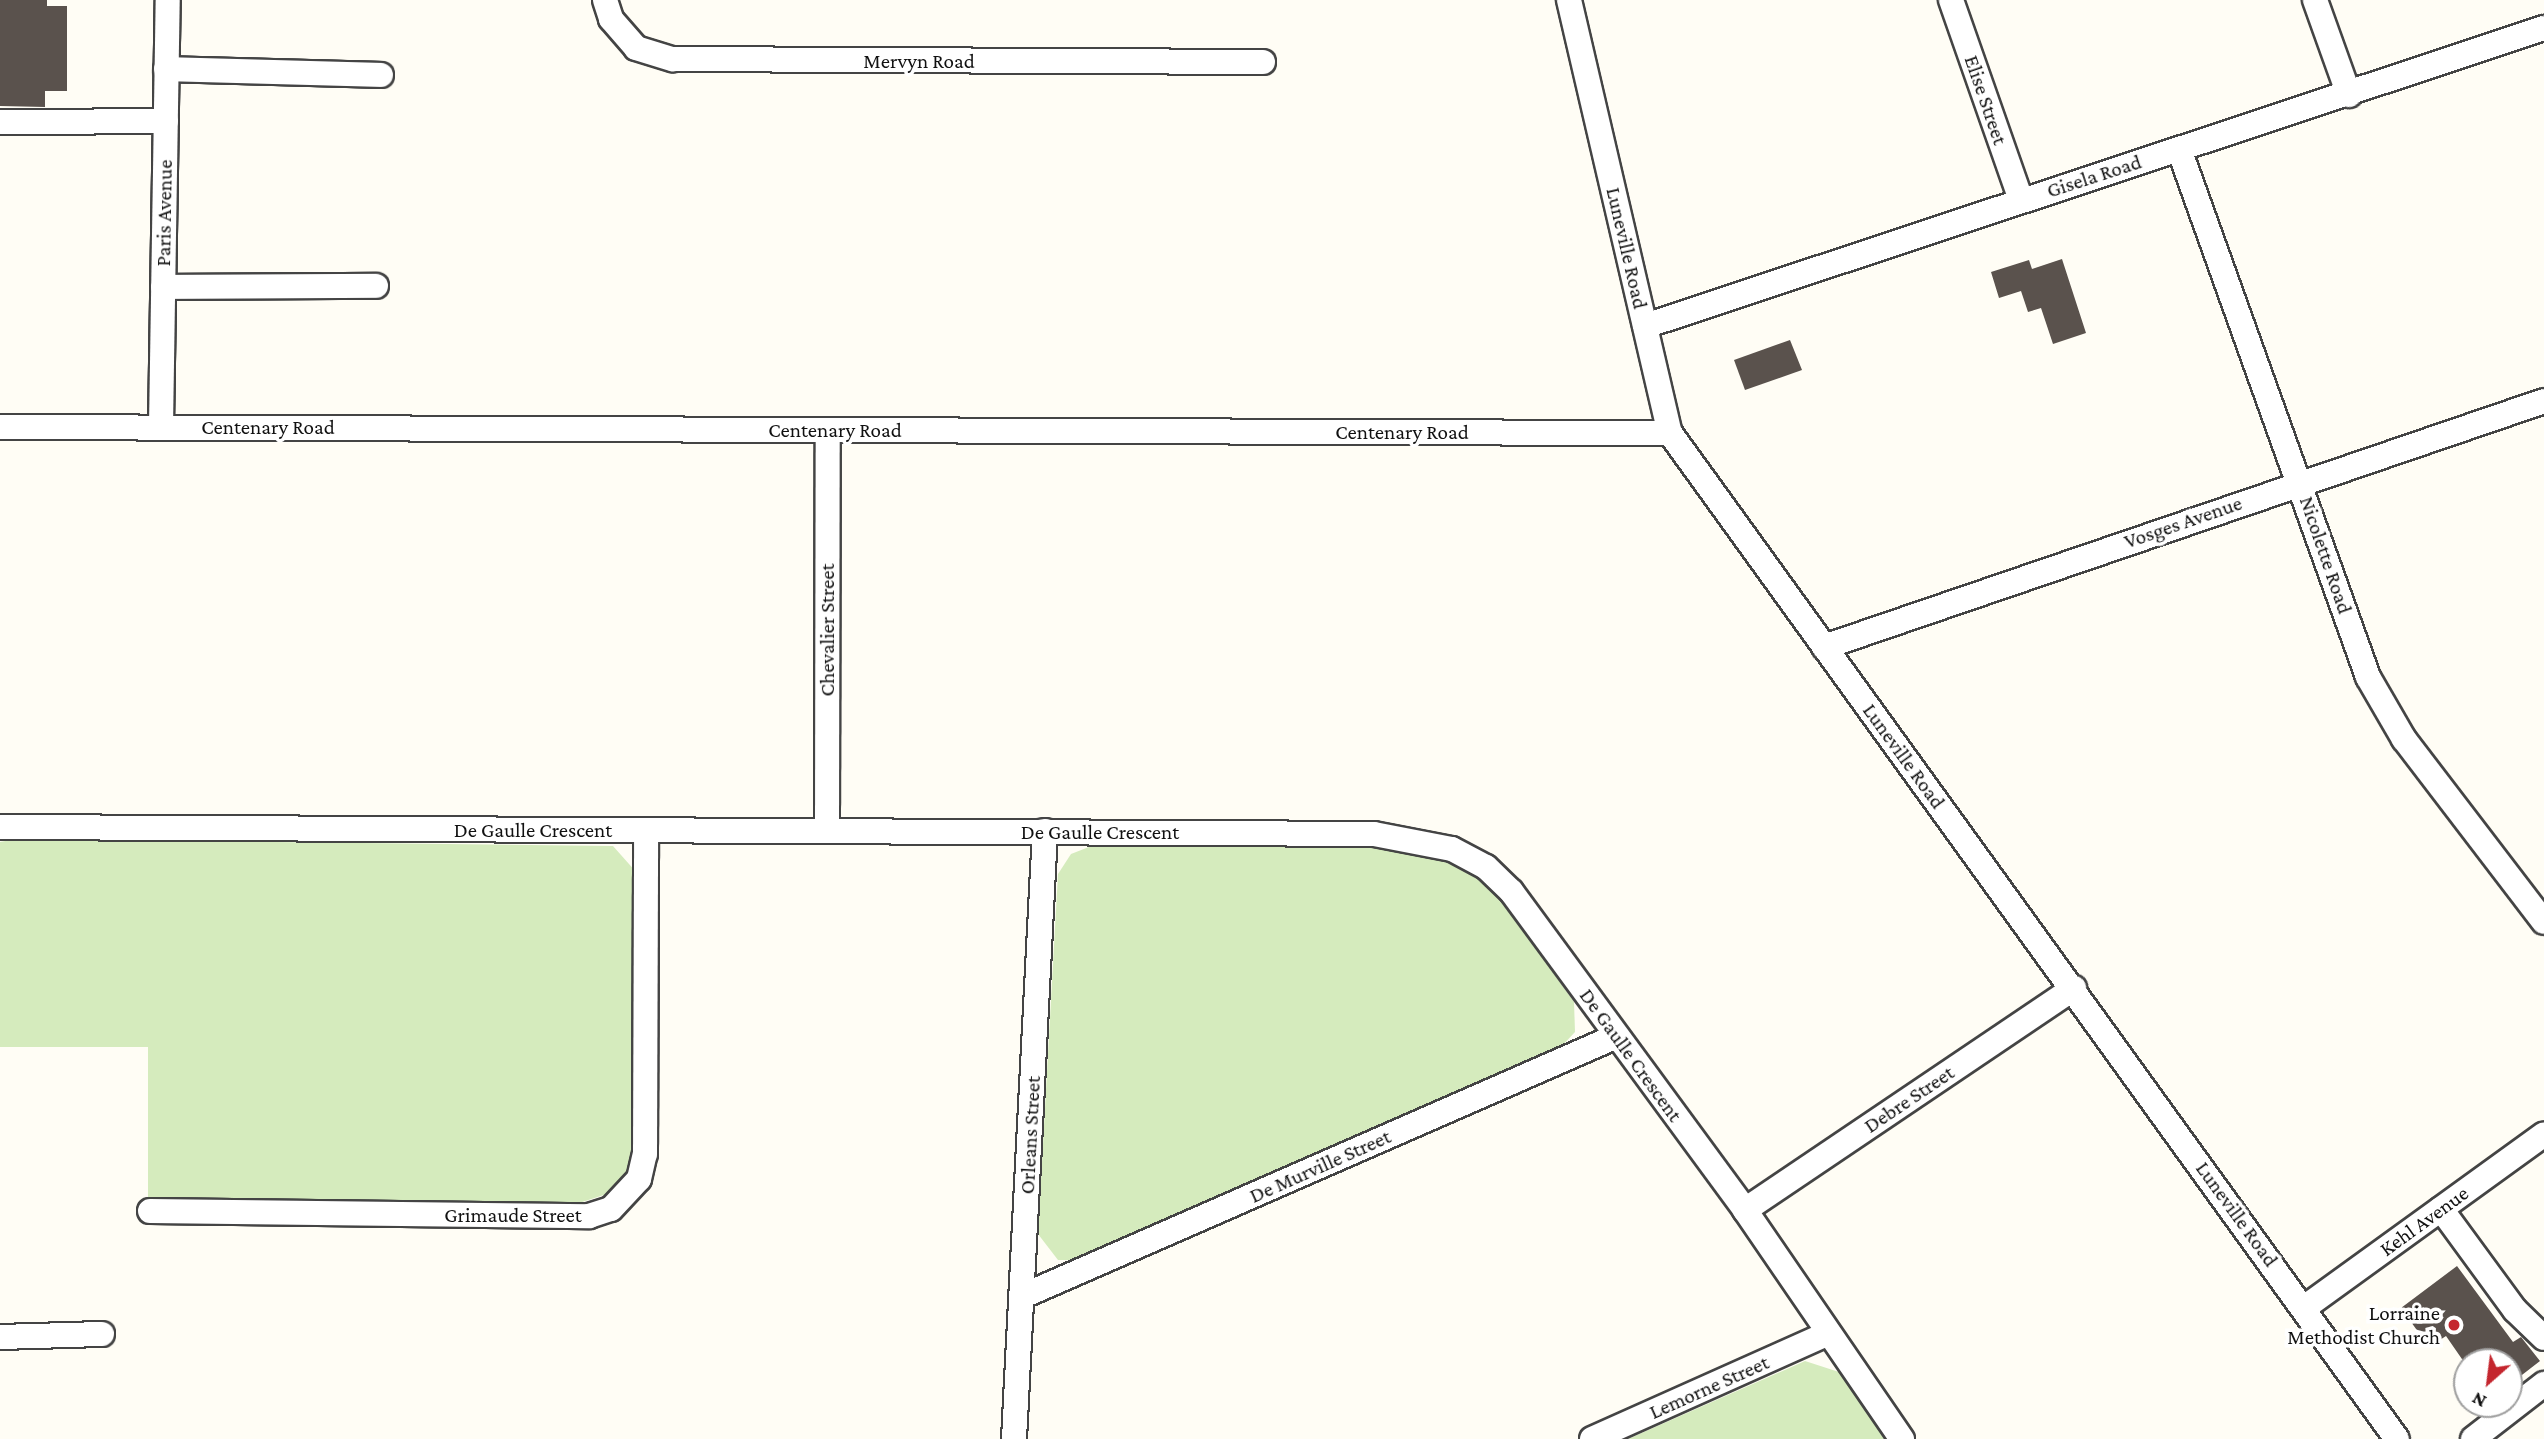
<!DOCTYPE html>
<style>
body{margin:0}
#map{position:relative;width:2544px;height:1439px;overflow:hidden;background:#fffdf5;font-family:"Crimson Pro",serif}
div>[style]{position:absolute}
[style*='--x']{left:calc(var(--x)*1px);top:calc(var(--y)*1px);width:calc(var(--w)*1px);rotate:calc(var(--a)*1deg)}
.green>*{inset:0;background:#d5ebbd}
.building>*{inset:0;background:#5a524d}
.roads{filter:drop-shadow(2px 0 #444) drop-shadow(-2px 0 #444) drop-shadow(0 2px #444) drop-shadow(0 -2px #444)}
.minor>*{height:24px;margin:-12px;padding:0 12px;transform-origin:12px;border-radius:12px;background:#fff}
.dots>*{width:19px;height:19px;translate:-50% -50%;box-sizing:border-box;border:4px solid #fff;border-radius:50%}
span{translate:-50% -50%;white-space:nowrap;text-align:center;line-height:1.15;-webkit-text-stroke:7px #fff;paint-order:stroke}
.street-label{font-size:21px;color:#111}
.poi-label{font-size:21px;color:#111}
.right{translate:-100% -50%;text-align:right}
.north{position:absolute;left:2453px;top:1348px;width:70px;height:70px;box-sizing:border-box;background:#fff;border:2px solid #a0a0a0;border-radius:50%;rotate:208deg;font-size:19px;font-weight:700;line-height:28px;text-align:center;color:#111}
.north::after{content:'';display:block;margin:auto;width:24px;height:32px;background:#c4262e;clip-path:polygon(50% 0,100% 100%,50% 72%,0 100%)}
</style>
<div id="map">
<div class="green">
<i style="clip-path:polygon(16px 839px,613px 846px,637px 873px,631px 1169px,610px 1193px,579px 1203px,148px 1199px,148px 1047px,0 1047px,0 842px)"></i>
<i style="clip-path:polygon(1094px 845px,1419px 848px,1475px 872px,1502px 901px,1574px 1002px,1575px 1032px,1560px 1048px,1083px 1260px,1058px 1260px,1038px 1234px,1058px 874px,1071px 854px)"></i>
<i style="clip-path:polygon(1805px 1361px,1842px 1373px,1892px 1439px,1628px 1439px)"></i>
</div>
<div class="building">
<i style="clip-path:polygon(0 0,47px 0,47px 6px,67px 6px,67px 91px,45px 91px,45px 107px,0 106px)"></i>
<i style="clip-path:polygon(2062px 259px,2086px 333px,2053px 344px,2041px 308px,2028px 312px,2021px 291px,1999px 298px,1991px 272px,2029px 260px,2032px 269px)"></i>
<i style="clip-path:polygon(1790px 340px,1802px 370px,1745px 390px,1734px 360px)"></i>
<i style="clip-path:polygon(2457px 1266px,2513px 1342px,2521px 1337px,2540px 1361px,2509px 1385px,2509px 1362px,2464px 1362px,2446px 1336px,2429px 1347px,2401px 1308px)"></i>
</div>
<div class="roads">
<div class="minor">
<i style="--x:605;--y:0;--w:20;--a:72"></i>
<i style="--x:611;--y:19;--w:38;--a:49"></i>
<i style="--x:636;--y:48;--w:39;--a:17"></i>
<i style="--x:673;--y:59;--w:590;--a:0.29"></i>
<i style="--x:1569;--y:0;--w:445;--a:76.9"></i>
<i style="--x:1670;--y:433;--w:1241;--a:54.15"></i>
<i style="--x:1951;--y:0;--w:212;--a:70.7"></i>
<i style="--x:2315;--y:0;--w:101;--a:70.3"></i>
<i style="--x:166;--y:69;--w:215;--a:1.6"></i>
<i style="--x:0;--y:122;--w:166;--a:-0.3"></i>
<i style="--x:2179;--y:149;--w:561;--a:70.3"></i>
<i style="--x:2368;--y:677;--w:72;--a:59.9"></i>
<i style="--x:2404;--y:739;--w:230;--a:52.6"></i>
<i style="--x:163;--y:287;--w:213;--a:-0.3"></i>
<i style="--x:1645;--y:326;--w:947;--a:-18.34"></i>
<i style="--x:161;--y:426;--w:426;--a:-89.1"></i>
<i style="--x:0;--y:427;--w:1670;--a:0.21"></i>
<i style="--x:1824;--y:647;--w:761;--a:-18.86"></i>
<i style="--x:0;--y:827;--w:1374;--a:0.29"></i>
<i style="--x:1374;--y:834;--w:79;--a:10.9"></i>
<i style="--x:1452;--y:849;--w:38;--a:28"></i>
<i style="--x:1486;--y:867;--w:35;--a:44"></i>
<i style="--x:1511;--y:891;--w:396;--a:53.7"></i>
<i style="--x:1745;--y:1210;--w:278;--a:55.6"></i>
<i style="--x:827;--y:830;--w:399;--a:-89.9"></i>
<i style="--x:2441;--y:1209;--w:125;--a:53.8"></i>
<i style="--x:2515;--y:1310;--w:40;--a:44"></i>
<i style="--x:1745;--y:1210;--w:397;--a:-34"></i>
<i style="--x:150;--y:1211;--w:439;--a:0.7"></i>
<i style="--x:589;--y:1216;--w:23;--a:-18"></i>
<i style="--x:611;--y:1209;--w:41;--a:-47"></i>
<i style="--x:639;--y:1179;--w:26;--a:-77"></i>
<i style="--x:645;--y:1154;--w:324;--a:-89.8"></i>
<i style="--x:1023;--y:1296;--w:648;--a:-23.64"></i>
<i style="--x:2304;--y:1308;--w:296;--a:-35.9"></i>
<i style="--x:0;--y:1337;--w:102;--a:-1.7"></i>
<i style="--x:1014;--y:1439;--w:609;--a:-87.08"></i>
<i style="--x:1592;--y:1439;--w:255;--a:-24.1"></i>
<i style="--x:2473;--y:1439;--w:90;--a:-37.8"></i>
</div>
</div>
<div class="dots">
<i style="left:2454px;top:1325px;background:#c4262e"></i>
</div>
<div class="street-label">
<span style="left:919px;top:61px">Mervyn Road</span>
<span style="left:1986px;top:100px;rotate:71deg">Elise Street</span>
<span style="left:2094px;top:176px;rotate:-18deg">Gisela Road</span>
<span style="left:164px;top:213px;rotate:-89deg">Paris Avenue</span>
<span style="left:1627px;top:248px;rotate:77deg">Luneville Road</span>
<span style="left:268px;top:427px">Centenary Road</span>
<span style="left:835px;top:430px">Centenary Road</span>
<span style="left:1402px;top:432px">Centenary Road</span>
<span style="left:2183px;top:522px;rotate:-19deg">Vosges Avenue</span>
<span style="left:2326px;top:555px;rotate:71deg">Nicolette Road</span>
<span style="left:827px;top:630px;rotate:-90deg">Chevalier Street</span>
<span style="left:1904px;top:756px;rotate:54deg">Luneville Road</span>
<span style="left:533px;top:830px">De Gaulle Crescent</span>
<span style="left:1100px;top:832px">De Gaulle Crescent</span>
<span style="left:1631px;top:1055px;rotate:54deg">De Gaulle Crescent</span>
<span style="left:1909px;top:1099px;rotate:-34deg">Debre Street</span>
<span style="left:1030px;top:1135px;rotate:-87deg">Orleans Street</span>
<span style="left:1320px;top:1166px;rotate:-24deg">De Murville Street</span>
<span style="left:2237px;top:1214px;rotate:54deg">Luneville Road</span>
<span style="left:513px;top:1215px">Grimaude Street</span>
<span style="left:2424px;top:1221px;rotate:-36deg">Kehl Avenue</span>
<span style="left:1709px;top:1387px;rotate:-24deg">Lemorne Street</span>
</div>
<div class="poi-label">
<span class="right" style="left:2440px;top:1325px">Lorraine<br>Methodist Church</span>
</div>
<div class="north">N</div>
</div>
